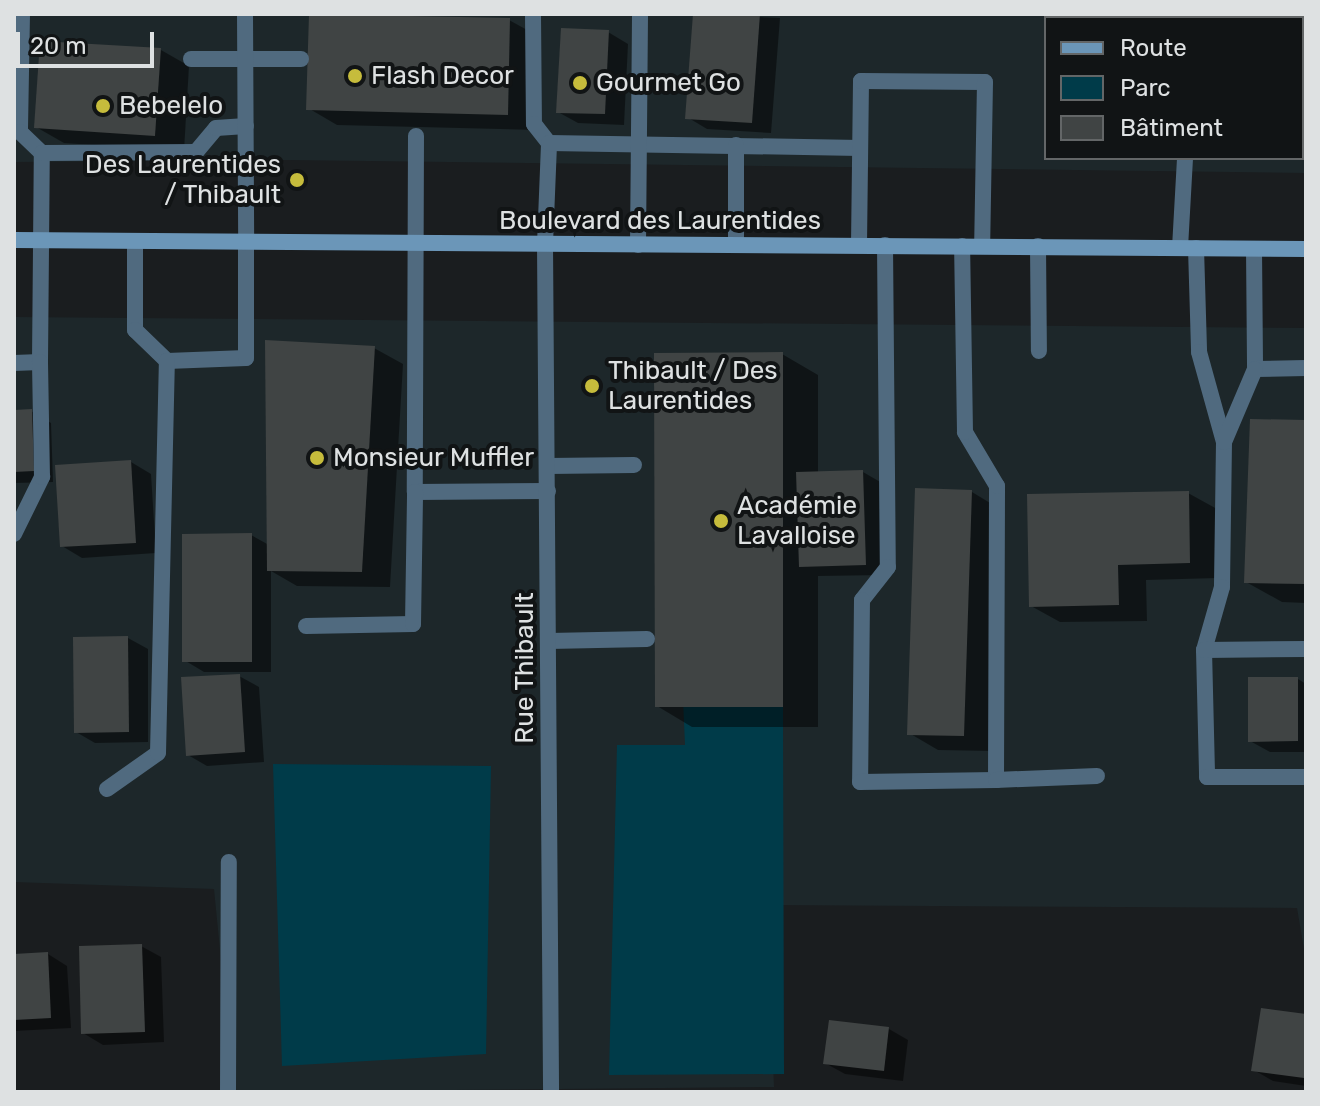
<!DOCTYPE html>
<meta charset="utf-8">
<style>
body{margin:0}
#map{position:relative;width:1320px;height:1106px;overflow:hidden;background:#1a1d1f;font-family:Rubik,sans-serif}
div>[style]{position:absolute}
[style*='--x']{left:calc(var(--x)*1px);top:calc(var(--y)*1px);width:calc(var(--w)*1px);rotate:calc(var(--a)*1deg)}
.built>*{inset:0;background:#1d272a}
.green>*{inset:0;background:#003b49}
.shadow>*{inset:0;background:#0007}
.building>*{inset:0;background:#404444}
.service>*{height:16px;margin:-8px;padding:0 8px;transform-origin:8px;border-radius:8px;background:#506a7f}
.minor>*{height:16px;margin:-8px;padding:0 8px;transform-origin:8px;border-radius:8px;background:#506a7f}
.secondary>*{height:16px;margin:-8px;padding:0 8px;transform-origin:8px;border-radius:8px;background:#6b96b8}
.dots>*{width:22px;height:22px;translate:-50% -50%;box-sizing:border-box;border:4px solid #111415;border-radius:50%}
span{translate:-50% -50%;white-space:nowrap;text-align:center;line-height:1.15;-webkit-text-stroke:8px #111415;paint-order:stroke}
.poi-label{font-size:26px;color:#dee1e2}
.left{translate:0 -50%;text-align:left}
.right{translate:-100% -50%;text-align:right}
.street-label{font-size:26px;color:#dee1e2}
.frame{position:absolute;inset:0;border:16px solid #dee1e2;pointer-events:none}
.legend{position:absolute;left:1044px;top:16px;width:260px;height:144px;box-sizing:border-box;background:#111415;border:2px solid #636667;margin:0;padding:10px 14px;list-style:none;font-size:24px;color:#dee1e2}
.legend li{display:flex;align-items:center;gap:16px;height:40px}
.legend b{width:40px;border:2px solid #636667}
.scale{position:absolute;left:16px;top:32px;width:138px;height:36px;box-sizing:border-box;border:4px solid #dee1e2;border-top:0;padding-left:10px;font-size:24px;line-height:28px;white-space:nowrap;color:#dee1e2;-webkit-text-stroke:6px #111415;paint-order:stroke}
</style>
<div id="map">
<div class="built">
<i style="clip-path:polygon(evenodd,14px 14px,1306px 14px,1306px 173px,288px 160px,14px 162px,14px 14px,1046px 18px,1302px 18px,1302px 158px,1046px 158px,1046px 18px)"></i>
<i style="clip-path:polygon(14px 317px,1306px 328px,1306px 961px,1297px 908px,767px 905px,774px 1087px,234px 1092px,214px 889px,14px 882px)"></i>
</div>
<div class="green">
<i style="clip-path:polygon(683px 699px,783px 707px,784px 1074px,609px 1075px,617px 745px,685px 745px)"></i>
<i style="clip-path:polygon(273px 764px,491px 766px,486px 1054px,282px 1066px)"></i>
</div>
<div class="shadow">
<i style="clip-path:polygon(695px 14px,780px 18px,771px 133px,707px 129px,687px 117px)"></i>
<i style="clip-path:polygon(509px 20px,538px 36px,536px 130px,337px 125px,308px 108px)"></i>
<i style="clip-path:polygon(608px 32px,628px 44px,624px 125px,578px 123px,558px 112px)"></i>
<i style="clip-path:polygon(161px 50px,189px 66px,184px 151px,64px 143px,36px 127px)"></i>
<i style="clip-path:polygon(374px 348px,403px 364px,390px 587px,297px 586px,271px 571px,271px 672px,204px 672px,184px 660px,251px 535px,269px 545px)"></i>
<i style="clip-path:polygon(782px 354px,818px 375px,818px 473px,863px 472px,882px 483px,885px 575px,818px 576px,818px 727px,692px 727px,657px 706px)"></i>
<i style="clip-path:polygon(31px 411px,51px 423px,53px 482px,14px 483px,14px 412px)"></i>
<i style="clip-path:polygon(1306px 422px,1306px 603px,1282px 602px,1246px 582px)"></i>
<i style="clip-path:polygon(131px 462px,151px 474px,156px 553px,82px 558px,62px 546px)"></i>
<i style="clip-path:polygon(972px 492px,1000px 509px,992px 751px,938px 750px,909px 733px)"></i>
<i style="clip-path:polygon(1188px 493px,1217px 509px,1218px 578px,1146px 580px,1147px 621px,1060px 622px,1031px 606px)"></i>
<i style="clip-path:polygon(128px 638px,148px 649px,148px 742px,95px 743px,76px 732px)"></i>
<i style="clip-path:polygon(239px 676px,259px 687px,264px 762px,207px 766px,188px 755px)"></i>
<i style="clip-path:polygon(1298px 679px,1306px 684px,1306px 752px,1270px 752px,1250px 741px)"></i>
<i style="clip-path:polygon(141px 946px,161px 957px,164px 1042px,103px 1045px,83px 1033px)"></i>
<i style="clip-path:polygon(48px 954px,67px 966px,71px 1028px,14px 1031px,14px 956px)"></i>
<i style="clip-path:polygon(1262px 1010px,1306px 1016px,1306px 1086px,1273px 1081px,1254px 1070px)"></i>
<i style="clip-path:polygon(889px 1029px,908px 1040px,903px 1081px,845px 1074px,825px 1063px)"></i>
</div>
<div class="building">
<i style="clip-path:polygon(309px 14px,510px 18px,508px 115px,306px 110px)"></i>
<i style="clip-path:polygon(693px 14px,760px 14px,752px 123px,685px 119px)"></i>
<i style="clip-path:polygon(561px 28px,609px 30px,605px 114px,556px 113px)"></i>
<i style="clip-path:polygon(40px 41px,161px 48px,155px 136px,34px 128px)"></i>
<i style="clip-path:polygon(265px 340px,375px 346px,362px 572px,267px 571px)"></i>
<i style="clip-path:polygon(783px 352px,783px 707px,655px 707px,654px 353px)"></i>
<i style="clip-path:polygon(32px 409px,34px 471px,14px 472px,14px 410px)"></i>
<i style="clip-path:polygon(1250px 419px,1306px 420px,1306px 584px,1244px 583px)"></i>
<i style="clip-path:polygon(131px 460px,136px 543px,60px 547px,55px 465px)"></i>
<i style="clip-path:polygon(863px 470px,866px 565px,799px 567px,796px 472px)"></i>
<i style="clip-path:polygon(915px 488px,972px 490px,964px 736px,907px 735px)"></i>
<i style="clip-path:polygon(1189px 491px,1190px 563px,1118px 565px,1119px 605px,1029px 607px,1027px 494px)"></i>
<i style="clip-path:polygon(252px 533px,252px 662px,182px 662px,182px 534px)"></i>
<i style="clip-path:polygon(128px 636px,129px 732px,74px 733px,73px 637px)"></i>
<i style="clip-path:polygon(240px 674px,245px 752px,186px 756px,181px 677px)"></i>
<i style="clip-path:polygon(1248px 677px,1298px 677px,1298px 741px,1248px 742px)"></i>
<i style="clip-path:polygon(142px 944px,145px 1032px,81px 1034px,79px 946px)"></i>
<i style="clip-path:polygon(48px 952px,51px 1018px,14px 1020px,14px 954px)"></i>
<i style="clip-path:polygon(1261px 1008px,1306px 1014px,1304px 1078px,1251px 1071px)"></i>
<i style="clip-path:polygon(829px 1020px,889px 1027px,884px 1071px,823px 1064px)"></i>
</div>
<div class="service">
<i style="--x:22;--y:14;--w:118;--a:91"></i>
<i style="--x:20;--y:132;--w:30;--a:44"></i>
<i style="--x:533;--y:14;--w:110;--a:89.5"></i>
<i style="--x:534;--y:124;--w:24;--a:52"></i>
<i style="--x:1242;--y:18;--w:1;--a:-90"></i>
<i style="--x:191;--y:59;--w:110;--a:0"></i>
<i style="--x:416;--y:136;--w:356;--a:90.2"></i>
<i style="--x:415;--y:492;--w:133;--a:-0.4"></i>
<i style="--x:135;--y:241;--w:89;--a:90"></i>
<i style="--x:135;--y:330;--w:45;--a:44.1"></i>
<i style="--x:167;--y:361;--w:79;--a:-2.2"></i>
<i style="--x:246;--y:358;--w:115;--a:-90"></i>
<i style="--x:545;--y:244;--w:101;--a:-87.7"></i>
<i style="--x:549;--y:143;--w:311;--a:0.9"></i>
<i style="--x:638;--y:245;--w:231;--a:-89.5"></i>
<i style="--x:736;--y:245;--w:100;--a:-90"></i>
<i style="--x:859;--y:245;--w:164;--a:-89.3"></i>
<i style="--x:861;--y:81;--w:124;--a:0.5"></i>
<i style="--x:985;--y:82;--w:164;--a:91"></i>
<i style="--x:885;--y:245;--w:322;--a:89.5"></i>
<i style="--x:888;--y:567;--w:42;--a:128.2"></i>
<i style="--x:862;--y:600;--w:182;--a:90.6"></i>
<i style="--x:860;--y:782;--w:136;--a:-0.8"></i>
<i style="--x:996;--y:780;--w:294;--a:-89.8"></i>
<i style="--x:997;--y:486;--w:63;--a:-120.7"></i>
<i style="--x:965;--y:432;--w:186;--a:-90.9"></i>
<i style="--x:1038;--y:246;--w:105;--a:89.5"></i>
<i style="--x:1180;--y:248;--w:90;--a:-86.8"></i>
<i style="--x:1196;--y:248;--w:104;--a:88.3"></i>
<i style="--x:1199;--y:352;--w:93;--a:74.5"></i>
<i style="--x:1224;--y:442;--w:145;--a:90.8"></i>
<i style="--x:1222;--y:587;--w:66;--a:105.9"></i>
<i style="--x:1204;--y:650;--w:127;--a:88.6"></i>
<i style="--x:1207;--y:777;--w:99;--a:0"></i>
<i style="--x:1254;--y:249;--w:120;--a:89.5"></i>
<i style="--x:1255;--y:369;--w:51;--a:-1.1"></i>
<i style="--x:14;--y:363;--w:26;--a:-2"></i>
<i style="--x:40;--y:362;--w:209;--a:-89.5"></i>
<i style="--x:42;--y:153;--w:154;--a:-0.4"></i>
<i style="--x:196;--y:152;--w:31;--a:-50"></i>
<i style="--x:216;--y:128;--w:30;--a:-4"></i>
<i style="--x:1224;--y:442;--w:79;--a:-67"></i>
<i style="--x:548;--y:466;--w:86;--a:-0.7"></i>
<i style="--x:14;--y:534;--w:64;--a:-63.8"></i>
<i style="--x:42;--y:477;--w:115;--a:-91"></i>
<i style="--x:306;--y:626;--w:107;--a:-1.1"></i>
<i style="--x:413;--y:624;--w:132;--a:-89.1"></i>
<i style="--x:549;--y:641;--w:98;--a:-1.2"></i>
<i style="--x:1204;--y:650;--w:102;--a:-0.6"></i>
<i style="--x:996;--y:780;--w:101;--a:-2.3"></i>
<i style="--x:107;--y:789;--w:62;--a:-35.2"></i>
<i style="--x:158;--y:753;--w:392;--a:-88.7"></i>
<i style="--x:228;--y:1092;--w:230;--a:-89.8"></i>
</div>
<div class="minor">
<i style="--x:245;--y:14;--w:229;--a:89.7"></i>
<i style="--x:545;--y:244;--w:848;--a:89.59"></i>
</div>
<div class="secondary">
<i style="--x:14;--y:240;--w:1292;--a:0.4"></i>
</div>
<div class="dots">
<i style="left:355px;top:76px;background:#c6bc3c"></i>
<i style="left:580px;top:83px;background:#c6bc3c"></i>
<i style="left:103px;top:106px;background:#c6bc3c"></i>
<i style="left:297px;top:180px;background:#c6bc3c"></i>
<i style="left:592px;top:386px;background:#c6bc3c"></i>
<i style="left:317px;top:458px;background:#c6bc3c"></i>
<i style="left:721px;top:521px;background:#c6bc3c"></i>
</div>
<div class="poi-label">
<span class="left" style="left:371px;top:76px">Flash Decor</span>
<span class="left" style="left:596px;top:83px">Gourmet Go</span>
<span class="left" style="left:119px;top:106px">Bebelelo</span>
<span class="right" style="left:281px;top:180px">Des Laurentides<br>/ Thibault</span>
<span class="left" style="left:608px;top:386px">Thibault / Des<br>Laurentides</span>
<span class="left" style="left:333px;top:458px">Monsieur Muffler</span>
<span class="left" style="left:737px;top:521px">Académie<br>Lavalloise</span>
</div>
<div class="street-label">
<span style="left:660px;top:221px">Boulevard des Laurentides</span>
<span style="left:525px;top:668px;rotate:-90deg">Rue Thibault</span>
</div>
<div class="frame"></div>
<ul class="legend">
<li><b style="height:10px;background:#6b96b8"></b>Route</li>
<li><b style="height:22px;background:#003b49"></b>Parc</li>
<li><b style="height:22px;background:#404444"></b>Bâtiment</li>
</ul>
<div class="scale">20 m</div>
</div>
